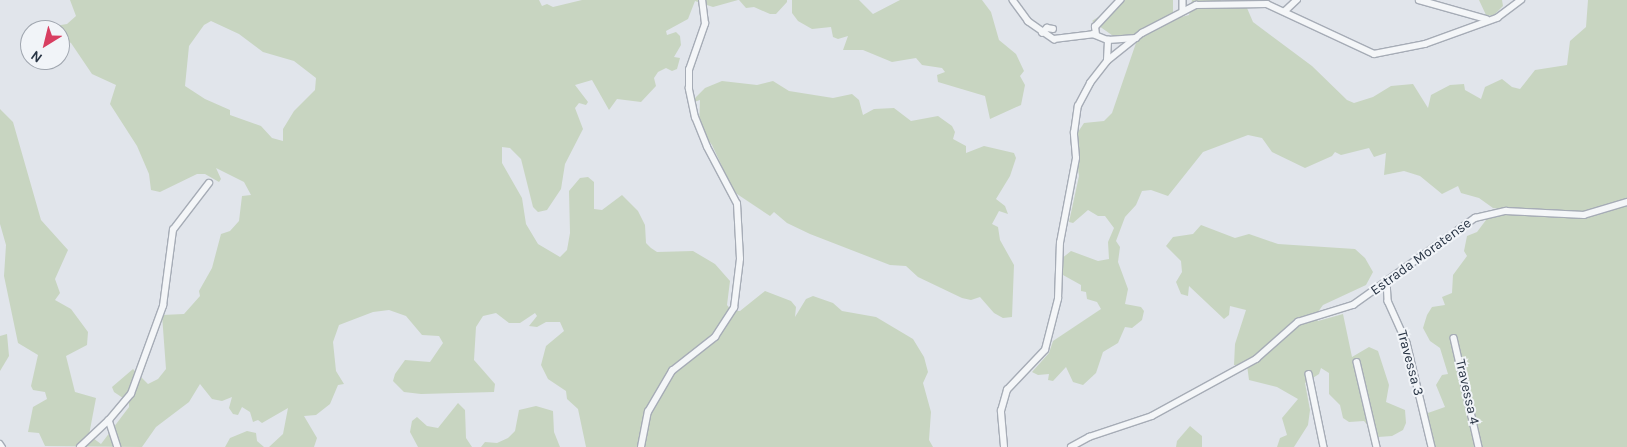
<!DOCTYPE html>
<style>
body{margin:0}
#map{position:relative;width:1627px;height:447px;overflow:hidden;background:#e1e5eb;font-family:Karla,sans-serif}
div>[style]{position:absolute}
[style*='--x']{left:calc(var(--x)*1px);top:calc(var(--y)*1px);width:calc(var(--w)*1px);rotate:calc(var(--a)*1deg)}
.green>*{inset:0;background:#c8d5c1}
.roads{filter:drop-shadow(1px 0 #a6acb6) drop-shadow(-1px 0 #a6acb6) drop-shadow(0 1px #a6acb6) drop-shadow(0 -1px #a6acb6)}
.minor>*{height:5.5px;margin:-2.75px;padding:0 2.75px;transform-origin:2.75px;border-radius:2.75px;background:#f4f6f8}
span{translate:-50% -50%;white-space:nowrap;text-align:center;line-height:1.15;-webkit-text-stroke:4px #f1f4f8;paint-order:stroke}
.street-label{font-size:14px;color:#283444}
.north{position:absolute;left:20px;top:20px;width:50px;height:50px;box-sizing:border-box;background:#f1f4f8;border:1px solid #a1a7b0;border-radius:50%;rotate:216deg;font-size:14px;font-weight:700;line-height:20px;text-align:center;color:#283444}
.north::after{content:'';display:block;margin:auto;width:18px;height:22px;background:#d83e61;clip-path:polygon(50% 0,100% 100%,50% 72%,0 100%)}
</style>
<div id="map">
<div class="green">
<i style="clip-path:polygon(evenodd,70px 0,539px 0,542px 6px,547px 4px,553px 7px,582px 0,738px 0,713px 7px,695px 1px,688px 19px,666px 31px,667px 35px,676px 32px,680px 36px,681px 45px,674px 57px,680px 58px,677px 69px,672px 71px,666px 68px,658px 72px,654px 78px,656px 86px,641px 102px,617px 99px,609px 110px,592px 80px,575px 85px,588px 102px,586px 105px,579px 103px,575px 108px,583px 129px,565px 164px,561px 189px,547px 210px,538px 212px,533px 207px,521px 159px,510px 148px,502px 147px,502px 163px,522px 198px,526px 224px,538px 244px,560px 257px,567px 250px,570px 233px,569px 191px,580px 178px,588px 177px,594px 182px,594px 209px,602px 210px,622px 195px,638px 211px,645px 225px,646px 243px,651px 248px,657px 252px,693px 251px,715px 264px,730px 281px,727px 305px,732px 311px,740px 311px,765px 291px,791px 301px,796px 307px,795px 317px,806px 299px,813px 296px,833px 303px,842px 311px,876px 317px,913px 339px,924px 357px,928px 372px,923px 383px,931px 412px,929px 440px,933px 447px,586px 447px,578px 409px,567px 399px,566px 391px,548px 379px,541px 365px,546px 346px,564px 331px,560px 322px,546px 322px,537px 327px,529px 326px,537px 316px,535px 313px,520px 323px,509px 323px,496px 313px,483px 316px,476px 327px,474px 360px,495px 384px,494px 392px,421px 394px,404px 392px,393px 381px,395px 374px,405px 360px,430px 362px,443px 343px,439px 336px,422px 335px,406px 316px,389px 310px,373px 312px,339px 325px,333px 342px,336px 371px,344px 384px,338px 385px,330px 404px,316px 415px,304px 416px,317px 438px,314px 447px,269px 447px,283px 434px,288px 408px,262px 423px,258px 420px,253px 422px,250px 412px,242px 407px,238px 415px,233px 414px,229px 408px,232px 397px,222px 401px,212px 399px,200px 384px,189px 402px,156px 427px,142px 447px,45px 446px,39px 433px,28px 432px,33px 407px,47px 399px,45px 392px,33px 390px,31px 386px,38px 355px,18px 343px,4px 276px,6px 245px,0 224px,0 109px,13px 122px,41px 220px,68px 250px,55px 279px,60px 293px,55px 300px,71px 309px,88px 332px,87px 345px,66px 356px,75px 392px,96px 398px,89px 435px,101px 444px,129px 407px,129px 402px,114px 392px,112px 387px,133px 369px,148px 384px,158px 379px,166px 369px,162px 315px,184px 314px,200px 296px,199px 291px,212px 268px,221px 234px,230px 231px,239px 221px,242px 196px,251px 195px,244px 182px,216px 168px,221px 179px,219px 182px,205px 174px,197px 174px,160px 192px,151px 190px,149px 174px,137px 146px,110px 104px,116px 85px,92px 74px,71px 43px,60px 37px,60px 30px,54px 30px,55px 26px,67px 24px,76px 16px,70px 0,211px 21px,239px 34px,263px 52px,294px 61px,316px 78px,315px 90px,294px 111px,283px 129px,283px 141px,272px 138px,261px 126px,230px 115px,230px 110px,205px 99px,185px 86px,189px 46px,204px 25px,211px 21px)"></i>
<i style="clip-path:polygon(739px 0,787px 0,787px 2px,776px 14px,770px 14px,754px 7px,746px 8px)"></i>
<i style="clip-path:polygon(792px 0,859px 0,873px 14px,900px 0,982px 0,991px 12px,999px 40px,1016px 54px,1024px 71px,1020px 76px,1025px 85px,1021px 105px,990px 119px,985px 96px,938px 82px,937px 75px,945px 72px,942px 68px,922px 65px,916px 58px,892px 62px,863px 50px,843px 50px,848px 36px,838px 39px,833px 37px,831px 27px,812px 29px,798px 21px,792px 13px)"></i>
<i style="clip-path:polygon(1125px 0,1173px 0,1173px 16px,1181px 17px,1189px 15px,1192px 0,1221px 0,1219px 8px,1247px 8px,1253px 22px,1312px 66px,1347px 100px,1354px 103px,1373px 97px,1391px 86px,1413px 84px,1428px 108px,1431px 95px,1450px 85px,1464px 84px,1465px 90px,1481px 99px,1485px 87px,1502px 79px,1512px 87px,1520px 89px,1535px 70px,1567px 65px,1570px 41px,1586px 27px,1588px 0,1627px 0,1627px 447px,1428px 447px,1425px 414px,1445px 407px,1436px 385px,1442px 375px,1448px 374px,1440px 348px,1430px 341px,1423px 328px,1427px 315px,1432px 307px,1445px 305px,1442px 297px,1452px 293px,1453px 275px,1467px 256px,1464px 251px,1467px 236px,1477px 232px,1489px 216px,1512px 211px,1493px 208px,1479px 198px,1461px 193px,1458px 186px,1442px 194px,1420px 176px,1404px 171px,1384px 175px,1386px 153px,1374px 157px,1369px 148px,1341px 155px,1335px 152px,1332px 156px,1305px 168px,1272px 152px,1262px 138px,1248px 135px,1203px 152px,1168px 196px,1151px 190px,1142px 191px,1136px 205px,1125px 217px,1116px 241px,1120px 247px,1118px 262px,1128px 289px,1125px 304px,1141px 307px,1144px 311px,1142px 320px,1132px 328px,1125px 327px,1118px 343px,1103px 352px,1096px 373px,1083px 385px,1073px 382px,1066px 367px,1053px 381px,1048px 380px,1049px 374px,1038px 375px,1032px 372px,1049px 353px,1053px 341px,1101px 309px,1097px 302px,1087px 299px,1086px 292px,1081px 291px,1081px 285px,1063px 275px,1061px 259px,1071px 251px,1098px 261px,1109px 259px,1108px 242px,1114px 228px,1105px 216px,1098px 216px,1088px 210px,1073px 223px,1069px 222px,1079px 176px,1076px 154px,1078px 132px,1084px 123px,1104px 121px,1112px 113px,1137px 40px,1116px 38px,1092px 21px)"></i>
<i style="clip-path:polygon(1479px 0,1502px 0,1503px 6px,1493px 16px,1486px 15px)"></i>
<i style="clip-path:polygon(722px 81px,757px 85px,773px 81px,789px 91px,833px 98px,852px 94px,859px 100px,863px 115px,874px 109px,894px 108px,911px 121px,938px 116px,952px 126px,955px 132px,953px 139px,966px 146px,966px 153px,984px 146px,1014px 153px,1016px 158px,1010px 176px,996px 199px,1005px 206px,1008px 214px,999px 211px,992px 224px,998px 227px,1000px 240px,1014px 265px,1012px 317px,1003px 318px,994px 313px,980px 297px,971px 300px,962px 298px,918px 277px,906px 266px,890px 265px,810px 234px,787px 223px,774px 212px,770px 216px,734px 192px,712px 145px,699px 127px,700px 100px,694px 102px,694px 99px,705px 88px)"></i>
<i style="clip-path:polygon(1201px 225px,1235px 238px,1249px 234px,1278px 244px,1355px 249px,1365px 258px,1373px 272px,1366px 285px,1323px 305px,1315px 316px,1318px 321px,1343px 314px,1352px 357px,1369px 347px,1378px 351px,1389px 385px,1386px 402px,1405px 410px,1406px 423px,1403px 430px,1392px 436px,1378px 437px,1364px 421px,1349px 422px,1343px 418px,1340px 405px,1329px 394px,1329px 373px,1321px 368px,1319px 374px,1305px 383px,1310px 410px,1308px 425px,1294px 447px,1277px 447px,1280px 438px,1287px 435px,1282px 418px,1298px 399px,1277px 387px,1249px 380px,1247px 365px,1234px 365px,1235px 344px,1246px 310px,1230px 306px,1229px 315px,1224px 319px,1189px 286px,1188px 296px,1181px 294px,1176px 282px,1182px 272px,1181px 261px,1166px 246px,1173px 237px,1193px 234px)"></i>
<i style="clip-path:polygon(7px 334px,9px 356px,0 371px,0 336px)"></i>
<i style="clip-path:polygon(458px 403px,465px 410px,466px 438px,472px 447px,418px 447px,410px 432px,412px 421px,417px 417px,427px 426px,438px 428px)"></i>
<i style="clip-path:polygon(536px 406px,553px 411px,554px 432px,560px 447px,481px 447px,485px 442px,497px 443px,508px 438px,515px 431px,519px 410px)"></i>
<i style="clip-path:polygon(1190px 426px,1202px 436px,1202px 447px,1176px 447px,1177px 441px)"></i>
<i style="clip-path:polygon(247px 431px,256px 433px,257px 441px,264px 447px,225px 447px,230px 438px)"></i>
</div>
<div class="roads">
<div class="minor">
<i style="--x:1013;--y:0;--w:26;--a:54"></i>
<i style="--x:1028;--y:21;--w:32;--a:35"></i>
<i style="--x:1054;--y:39;--w:39;--a:-7"></i>
<i style="--x:1093;--y:34;--w:16;--a:22"></i>
<i style="--x:1183;--y:0;--w:9;--a:90"></i>
<i style="--x:1419;--y:0;--w:70;--a:15.8"></i>
<i style="--x:1285;--y:11;--w:16;--a:-43"></i>
<i style="--x:1042;--y:33;--w:7;--a:-45"></i>
<i style="--x:1047;--y:28;--w:6;--a:9"></i>
<i style="--x:1096;--y:35;--w:8;--a:-97"></i>
<i style="--x:1095;--y:27;--w:37;--a:-47"></i>
<i style="--x:1108;--y:40;--w:28;--a:-4"></i>
<i style="--x:1107;--y:60;--w:20;--a:-87"></i>
<i style="--x:1387;--y:280;--w:21;--a:87"></i>
<i style="--x:1388;--y:301;--w:46;--a:65.7"></i>
<i style="--x:1407;--y:343;--w:107;--a:76.5"></i>
<i style="--x:1454;--y:338;--w:112;--a:77.1"></i>
<i style="--x:1357;--y:362;--w:87;--a:76.8"></i>
<i style="--x:1309;--y:374;--w:75;--a:78.4"></i>
<i style="--x:109;--y:420;--w:28;--a:72"></i>
<i style="--x:0;--y:444;--w:4;--a:56"></i>
<i style="--x:80;--y:447;--w:40;--a:-43"></i>
<i style="--x:109;--y:420;--w:34;--a:-50"></i>
<i style="--x:131;--y:394;--w:94;--a:-70"></i>
<i style="--x:163;--y:306;--w:77;--a:-82.5"></i>
<i style="--x:173;--y:230;--w:59;--a:-52.5"></i>
<i style="--x:641;--y:447;--w:36;--a:-79"></i>
<i style="--x:648;--y:412;--w:48;--a:-59.7"></i>
<i style="--x:672;--y:371;--w:55;--a:-38.3"></i>
<i style="--x:715;--y:337;--w:35;--a:-57"></i>
<i style="--x:734;--y:308;--w:49;--a:-83"></i>
<i style="--x:740;--y:259;--w:55;--a:-93.1"></i>
<i style="--x:737;--y:204;--w:64;--a:-117.8"></i>
<i style="--x:707;--y:147;--w:31;--a:-112"></i>
<i style="--x:695;--y:118;--w:30;--a:-102"></i>
<i style="--x:689;--y:89;--w:19;--a:-90"></i>
<i style="--x:689;--y:70;--w:49;--a:-70.8"></i>
<i style="--x:705;--y:24;--w:24;--a:-97"></i>
<i style="--x:1004;--y:447;--w:36;--a:-95"></i>
<i style="--x:1001;--y:411;--w:22;--a:-74"></i>
<i style="--x:1007;--y:390;--w:55;--a:-46.5"></i>
<i style="--x:1045;--y:350;--w:53;--a:-75.7"></i>
<i style="--x:1058;--y:299;--w:56;--a:-88"></i>
<i style="--x:1060;--y:243;--w:86;--a:-79.3"></i>
<i style="--x:1076;--y:158;--w:25;--a:-95"></i>
<i style="--x:1074;--y:133;--w:27;--a:-82"></i>
<i style="--x:1078;--y:106;--w:26;--a:-62"></i>
<i style="--x:1090;--y:83;--w:28;--a:-52"></i>
<i style="--x:1107;--y:61;--w:45;--a:-38.7"></i>
<i style="--x:1142;--y:33;--w:61;--a:-27.4"></i>
<i style="--x:1196;--y:5;--w:71;--a:-0.8"></i>
<i style="--x:1267;--y:4;--w:118;--a:25"></i>
<i style="--x:1374;--y:54;--w:52;--a:-11.1"></i>
<i style="--x:1425;--y:44;--w:77;--a:-19.9"></i>
<i style="--x:1497;--y:18;--w:30;--a:-37"></i>
<i style="--x:1071;--y:447;--w:21;--a:-29"></i>
<i style="--x:1089;--y:437;--w:66;--a:-18.4"></i>
<i style="--x:1152;--y:416;--w:119;--a:-28.7"></i>
<i style="--x:1256;--y:359;--w:56;--a:-41.4"></i>
<i style="--x:1298;--y:322;--w:58;--a:-17.2"></i>
<i style="--x:1353;--y:305;--w:150;--a:-35.5"></i>
<i style="--x:1475;--y:218;--w:32;--a:-13"></i>
<i style="--x:1506;--y:211;--w:78;--a:2.9"></i>
<i style="--x:1584;--y:215;--w:45;--a:-16.8"></i>
</div>
</div>
<div class="street-label">
<span style="left:1421px;top:257px;rotate:-36deg">Estrada Moratense</span>
<span style="left:1410px;top:363px;rotate:75deg">Travessa 3</span>
<span style="left:1467px;top:392px;rotate:77deg">Travessa 4</span>
</div>
<div class="north">N</div>
</div>
